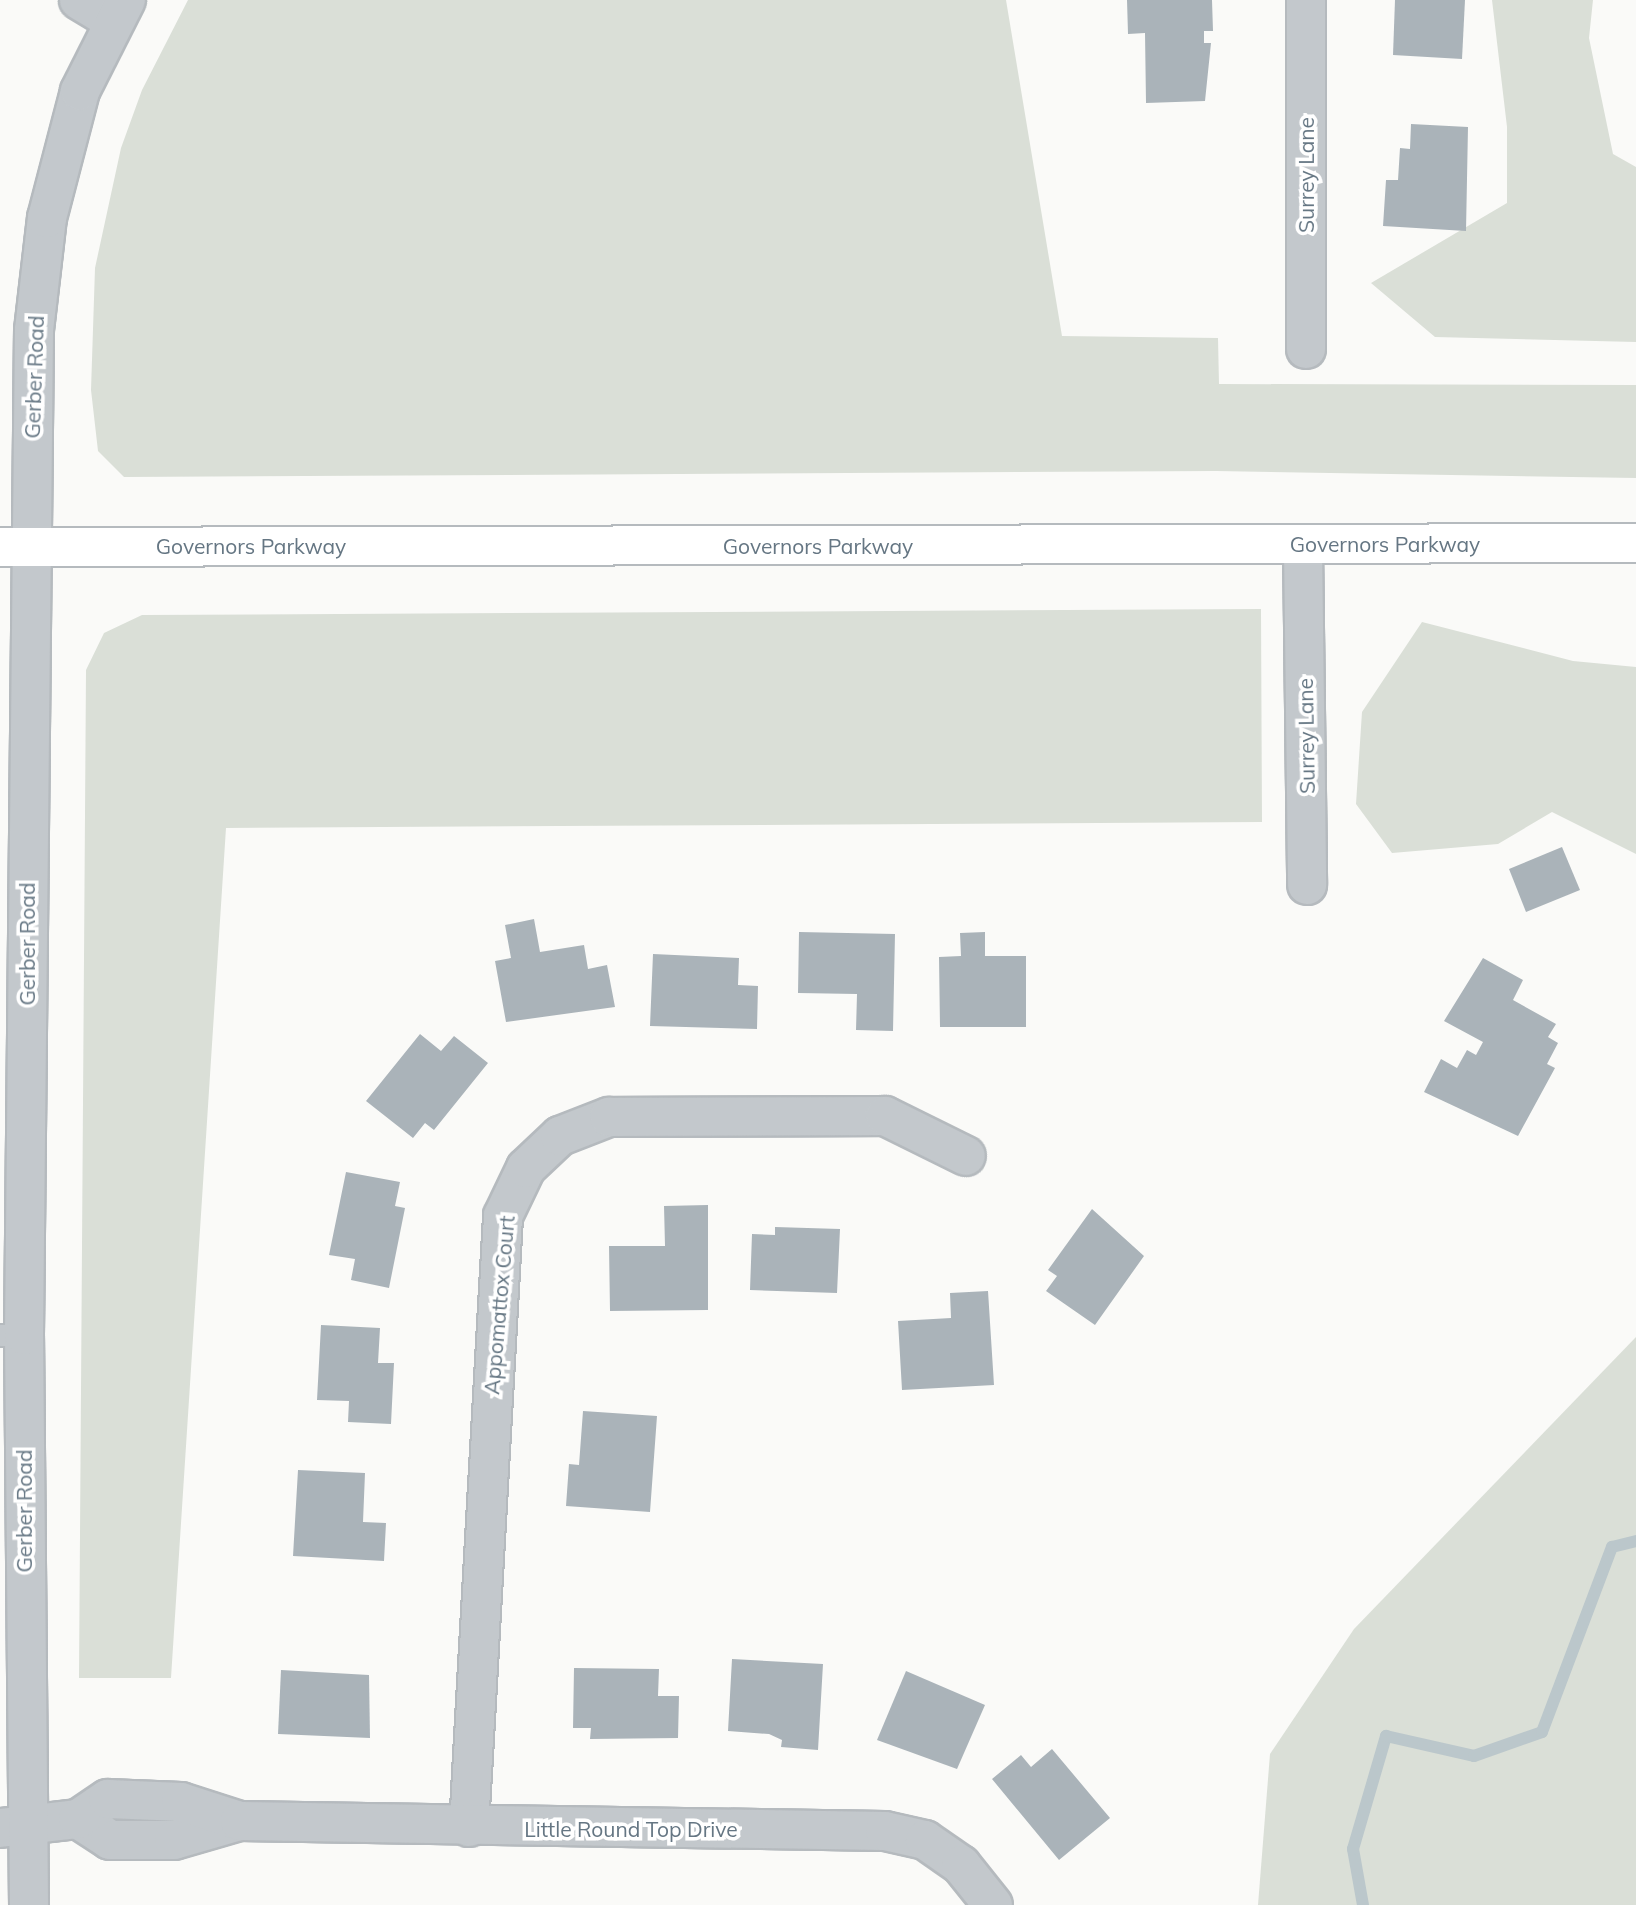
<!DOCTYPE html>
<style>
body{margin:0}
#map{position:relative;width:1636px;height:1905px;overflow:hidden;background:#fafaf8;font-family:Mulish,sans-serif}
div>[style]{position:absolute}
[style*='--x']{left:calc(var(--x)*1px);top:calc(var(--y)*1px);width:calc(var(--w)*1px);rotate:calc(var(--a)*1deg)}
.green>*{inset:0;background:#dadfd7}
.stream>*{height:12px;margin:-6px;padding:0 6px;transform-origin:6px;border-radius:6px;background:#bbc7cb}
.building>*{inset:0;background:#aab3b9}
.roads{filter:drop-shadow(2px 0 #b5babe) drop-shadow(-2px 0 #b5babe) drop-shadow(0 2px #b5babe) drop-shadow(0 -2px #b5babe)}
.service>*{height:21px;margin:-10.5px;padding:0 10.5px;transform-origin:10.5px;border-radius:10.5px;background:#c3c8cc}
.minor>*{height:38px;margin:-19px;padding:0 19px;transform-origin:19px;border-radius:19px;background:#c3c8cc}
.tertiary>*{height:38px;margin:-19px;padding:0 19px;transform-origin:19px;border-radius:19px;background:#c3c8cc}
.primary>*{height:38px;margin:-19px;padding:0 19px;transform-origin:19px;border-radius:19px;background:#fff}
span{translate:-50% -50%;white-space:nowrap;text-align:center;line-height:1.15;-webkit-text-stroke:7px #fff;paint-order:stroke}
.street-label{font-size:21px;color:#657683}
</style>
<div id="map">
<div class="green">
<i style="clip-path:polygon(188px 0,1006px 0,1062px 336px,1218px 338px,1219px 384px,1636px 385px,1636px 478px,1216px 471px,124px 477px,98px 451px,91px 390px,95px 268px,121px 148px,142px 90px)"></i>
<i style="clip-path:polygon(1492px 0,1593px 0,1589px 38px,1613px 154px,1636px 167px,1636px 342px,1435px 337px,1371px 283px,1507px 203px,1507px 127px)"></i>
<i style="clip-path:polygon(1261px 609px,1262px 822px,226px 828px,171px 1678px,79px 1678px,86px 670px,104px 633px,142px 615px)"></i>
<i style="clip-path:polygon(1422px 622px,1573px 661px,1636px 667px,1636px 854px,1552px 812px,1498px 844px,1392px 853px,1356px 804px,1362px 712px)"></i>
<i style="clip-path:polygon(1636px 1337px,1636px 1905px,1258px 1905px,1270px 1754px,1354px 1629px)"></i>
</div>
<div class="stream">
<i style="--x:1363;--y:1905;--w:57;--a:-100.1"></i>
<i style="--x:1353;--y:1849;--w:118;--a:-73.7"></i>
<i style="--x:1386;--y:1736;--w:90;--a:12.8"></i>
<i style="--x:1474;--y:1756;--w:72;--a:-19.4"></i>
<i style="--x:1542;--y:1732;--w:198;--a:-69.3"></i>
<i style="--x:1612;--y:1547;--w:25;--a:-14"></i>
</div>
<div class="building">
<i style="clip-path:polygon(1127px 0,1212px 0,1213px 31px,1204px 31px,1204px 43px,1211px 43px,1205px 101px,1146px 103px,1145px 33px,1128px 34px)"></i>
<i style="clip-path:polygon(1395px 0,1465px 0,1462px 59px,1393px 55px)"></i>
<i style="clip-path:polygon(1411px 124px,1468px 127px,1466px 231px,1383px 226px,1386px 180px,1398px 180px,1400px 148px,1410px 149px)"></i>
<i style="clip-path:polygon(1562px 847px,1580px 890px,1526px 912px,1509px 869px)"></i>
<i style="clip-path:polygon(534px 919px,540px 952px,584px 945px,588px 969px,607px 965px,615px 1007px,506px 1022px,495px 961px,511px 958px,505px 925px)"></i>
<i style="clip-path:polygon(799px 932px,895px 934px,893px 1031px,856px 1030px,857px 994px,798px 993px)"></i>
<i style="clip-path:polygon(985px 932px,985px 956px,1026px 956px,1026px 1027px,940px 1027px,939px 957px,961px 956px,960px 933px)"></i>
<i style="clip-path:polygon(653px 954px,739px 958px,738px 985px,758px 986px,757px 1029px,650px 1026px)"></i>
<i style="clip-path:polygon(1483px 958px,1523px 980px,1513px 1000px,1556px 1024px,1548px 1037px,1558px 1043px,1547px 1064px,1555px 1068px,1518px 1136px,1424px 1092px,1441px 1059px,1457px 1068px,1467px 1050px,1476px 1055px,1483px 1042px,1444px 1021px)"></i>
<i style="clip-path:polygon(420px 1034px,441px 1051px,454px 1036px,488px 1063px,434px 1130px,425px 1123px,413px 1138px,366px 1101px)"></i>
<i style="clip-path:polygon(346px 1172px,400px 1182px,395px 1206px,405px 1208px,389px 1288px,351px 1280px,355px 1259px,329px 1255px)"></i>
<i style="clip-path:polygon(708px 1205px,708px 1310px,610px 1311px,609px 1246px,665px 1246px,664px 1206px)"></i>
<i style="clip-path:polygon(1092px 1209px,1144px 1256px,1095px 1325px,1046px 1291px,1057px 1276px,1048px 1270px)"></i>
<i style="clip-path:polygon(775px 1227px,840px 1229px,837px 1293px,750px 1290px,752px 1234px,775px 1235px)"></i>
<i style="clip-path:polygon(988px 1291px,994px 1385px,902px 1390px,898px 1321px,951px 1318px,950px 1293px)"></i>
<i style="clip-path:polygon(321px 1325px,380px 1328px,378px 1363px,394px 1363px,391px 1424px,348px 1422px,349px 1401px,317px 1400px)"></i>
<i style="clip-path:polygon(583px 1411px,657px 1416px,650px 1512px,566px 1506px,569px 1464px,579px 1465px)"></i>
<i style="clip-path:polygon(298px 1470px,365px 1473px,363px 1522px,386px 1523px,384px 1561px,293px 1556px)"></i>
<i style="clip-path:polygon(732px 1659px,823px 1664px,818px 1750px,781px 1747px,782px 1740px,769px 1734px,728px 1731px)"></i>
<i style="clip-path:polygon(574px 1668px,659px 1669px,658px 1696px,679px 1696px,678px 1738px,590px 1739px,591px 1728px,573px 1728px)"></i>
<i style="clip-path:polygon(281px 1670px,369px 1675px,370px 1738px,278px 1734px)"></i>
<i style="clip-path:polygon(906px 1671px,985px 1705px,957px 1769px,877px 1740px)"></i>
<i style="clip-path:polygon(1052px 1749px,1110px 1818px,1059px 1860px,992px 1779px,1021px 1755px,1031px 1767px)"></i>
</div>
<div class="roads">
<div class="service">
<i style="--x:0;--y:1335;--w:24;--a:0"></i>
</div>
<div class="minor">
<i style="--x:79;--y:0;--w:39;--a:31"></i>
<i style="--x:1306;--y:349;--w:349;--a:-90"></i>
<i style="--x:1303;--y:545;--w:340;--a:89.3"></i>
<i style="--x:78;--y:1819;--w:38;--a:33"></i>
<i style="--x:110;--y:1840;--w:64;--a:0"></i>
<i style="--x:174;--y:1840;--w:69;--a:-16.1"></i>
<i style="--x:469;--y:1827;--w:612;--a:-86.81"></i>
<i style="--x:503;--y:1216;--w:53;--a:-64.4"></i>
<i style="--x:526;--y:1168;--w:47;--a:-43.3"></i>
<i style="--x:560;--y:1136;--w:53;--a:-21.2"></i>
<i style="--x:609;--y:1117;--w:276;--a:-0.2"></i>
<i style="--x:885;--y:1116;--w:90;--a:26.3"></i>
<i style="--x:0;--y:1828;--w:79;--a:-6.6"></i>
<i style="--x:78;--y:1819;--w:36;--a:-34"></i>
<i style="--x:108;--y:1799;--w:73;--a:2.4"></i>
<i style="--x:181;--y:1802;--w:62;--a:17.9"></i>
<i style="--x:240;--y:1821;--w:645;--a:0.89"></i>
<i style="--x:885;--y:1831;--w:41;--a:12.7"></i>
<i style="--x:925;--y:1840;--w:44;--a:34.8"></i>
<i style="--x:961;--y:1865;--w:51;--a:51.3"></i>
</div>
<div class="tertiary">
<i style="--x:29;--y:1905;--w:570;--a:-90.5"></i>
<i style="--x:24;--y:1335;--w:1005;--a:-89.43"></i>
<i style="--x:34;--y:330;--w:113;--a:-83.4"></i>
<i style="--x:47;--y:218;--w:131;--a:-75.4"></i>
<i style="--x:80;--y:91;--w:102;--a:-63.2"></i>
</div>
<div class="primary">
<i style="--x:0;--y:547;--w:1636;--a:-0.14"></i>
</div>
</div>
<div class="street-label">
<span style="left:1306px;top:175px;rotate:-90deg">Surrey Lane</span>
<span style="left:34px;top:377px;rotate:-88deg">Gerber Road</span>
<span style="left:1385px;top:544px">Governors Parkway</span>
<span style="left:251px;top:546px">Governors Parkway</span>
<span style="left:818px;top:546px">Governors Parkway</span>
<span style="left:1306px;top:736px;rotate:-91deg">Surrey Lane</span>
<span style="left:27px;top:944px;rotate:-90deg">Gerber Road</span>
<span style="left:499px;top:1305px;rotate:-85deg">Appomattox Court</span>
<span style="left:24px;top:1511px;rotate:-90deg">Gerber Road</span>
<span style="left:631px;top:1829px">Little Round Top Drive</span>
</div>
</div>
